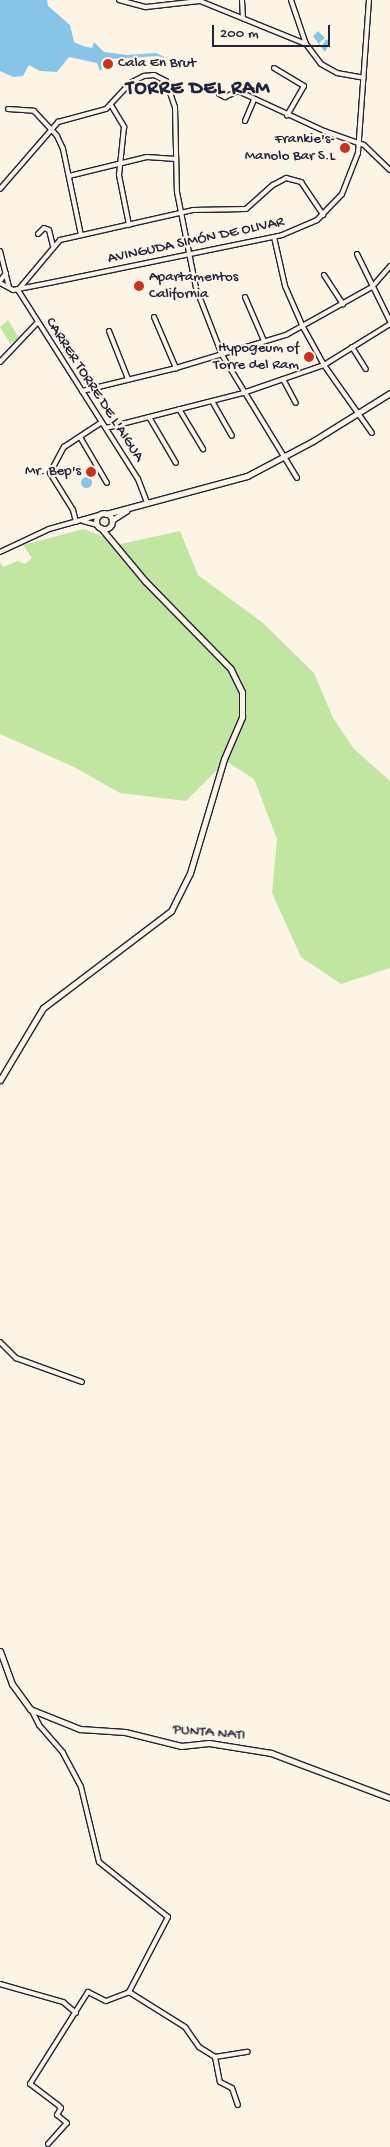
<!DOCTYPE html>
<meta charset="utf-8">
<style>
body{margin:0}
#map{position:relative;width:390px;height:2147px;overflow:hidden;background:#fcf5e5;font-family:"Gochi Hand",sans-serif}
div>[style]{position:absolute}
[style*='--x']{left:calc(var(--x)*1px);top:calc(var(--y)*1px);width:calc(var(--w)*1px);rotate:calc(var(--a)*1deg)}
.green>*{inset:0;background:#c1e6a1}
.water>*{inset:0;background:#87c4e7}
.round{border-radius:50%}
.roads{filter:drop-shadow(1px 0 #22223b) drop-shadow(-1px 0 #22223b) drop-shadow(0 1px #22223b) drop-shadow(0 -1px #22223b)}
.minor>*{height:4px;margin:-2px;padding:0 2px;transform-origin:2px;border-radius:2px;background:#fcf5e5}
.tertiary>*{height:5px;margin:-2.5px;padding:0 2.5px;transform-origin:2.5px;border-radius:2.5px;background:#fcf5e5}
.tertiary>.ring{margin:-2.5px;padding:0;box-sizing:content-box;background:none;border:5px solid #fcf5e5;border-radius:50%}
.dots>*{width:14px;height:14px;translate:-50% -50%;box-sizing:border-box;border:2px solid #fcf5e5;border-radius:50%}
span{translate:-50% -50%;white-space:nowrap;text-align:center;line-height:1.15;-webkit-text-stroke:4px #fcf5e5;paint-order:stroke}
.poi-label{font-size:15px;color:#22223b}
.left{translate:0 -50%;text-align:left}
.right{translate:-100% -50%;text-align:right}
.street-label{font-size:15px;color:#22223b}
.district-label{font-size:20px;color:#22223b;font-weight:700;letter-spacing:1px}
.scale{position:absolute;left:212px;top:25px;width:118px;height:22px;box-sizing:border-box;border:2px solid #22223b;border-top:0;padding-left:6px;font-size:15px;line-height:18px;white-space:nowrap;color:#22223b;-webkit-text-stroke:4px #fcf5e5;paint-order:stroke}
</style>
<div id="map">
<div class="green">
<i style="clip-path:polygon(8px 320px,19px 338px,10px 344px,0 327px)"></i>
<i style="clip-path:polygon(84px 529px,121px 544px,180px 531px,198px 575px,263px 623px,314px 673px,333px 718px,354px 749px,390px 781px,390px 968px,341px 984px,301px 957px,272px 893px,277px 839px,254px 779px,226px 761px,186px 801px,120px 793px,74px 767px,0 734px,0 562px,3px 567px,18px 561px,25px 564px,32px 558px,23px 545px)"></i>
</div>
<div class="water">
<i style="clip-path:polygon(0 0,47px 0,48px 6px,70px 25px,74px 42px,83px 46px,92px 48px,94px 42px,104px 52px,127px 55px,156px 53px,167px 58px,157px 56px,110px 59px,100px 71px,97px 63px,69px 57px,57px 72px,40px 71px,29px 65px,23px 76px,13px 77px,0 71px)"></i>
<i style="clip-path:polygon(318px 31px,325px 38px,319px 43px,322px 46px,326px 39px,330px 42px,325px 52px,313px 36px)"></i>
<i class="round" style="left:80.5px;top:476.5px;width:11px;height:11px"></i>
</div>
<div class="roads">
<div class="minor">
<i style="--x:119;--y:0;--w:28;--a:15"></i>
<i style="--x:146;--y:7;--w:54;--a:-6.3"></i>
<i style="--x:200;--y:1;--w:114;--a:22.1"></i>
<i style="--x:242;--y:0;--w:17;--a:87"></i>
<i style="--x:291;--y:0;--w:46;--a:71.2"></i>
<i style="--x:306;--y:44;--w:25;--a:53"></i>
<i style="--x:321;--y:64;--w:18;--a:29"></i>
<i style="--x:337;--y:73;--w:27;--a:10"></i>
<i style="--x:274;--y:68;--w:35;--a:31"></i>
<i style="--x:304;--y:86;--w:34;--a:120"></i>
<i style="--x:219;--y:94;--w:7;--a:27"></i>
<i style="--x:225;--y:97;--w:14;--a:-25"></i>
<i style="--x:238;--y:91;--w:95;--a:24.9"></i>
<i style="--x:324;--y:131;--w:42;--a:19.3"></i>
<i style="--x:364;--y:145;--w:36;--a:44"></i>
<i style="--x:111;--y:105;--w:26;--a:59"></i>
<i style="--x:124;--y:127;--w:48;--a:95.9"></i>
<i style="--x:119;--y:175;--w:51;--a:78.7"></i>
<i style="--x:8;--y:109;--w:26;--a:4"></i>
<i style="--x:34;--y:111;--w:34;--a:47"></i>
<i style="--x:57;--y:136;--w:14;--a:65"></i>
<i style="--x:63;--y:149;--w:88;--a:78.2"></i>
<i style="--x:245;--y:121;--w:23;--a:-67"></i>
<i style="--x:69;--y:176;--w:80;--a:-13.7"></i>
<i style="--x:147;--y:157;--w:29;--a:4"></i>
<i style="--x:0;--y:189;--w:89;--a:-49.1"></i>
<i style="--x:58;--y:122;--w:50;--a:-15.2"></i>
<i style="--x:106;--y:109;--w:35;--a:-47"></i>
<i style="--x:130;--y:83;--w:16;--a:-27"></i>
<i style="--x:144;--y:76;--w:10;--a:-6"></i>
<i style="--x:154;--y:75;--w:13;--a:27"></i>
<i style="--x:166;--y:81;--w:28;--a:71"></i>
<i style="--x:175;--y:107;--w:85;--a:88.7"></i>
<i style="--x:177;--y:192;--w:98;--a:78.8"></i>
<i style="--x:196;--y:288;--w:72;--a:68.8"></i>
<i style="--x:222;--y:355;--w:144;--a:58.6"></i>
<i style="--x:38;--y:234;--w:8;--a:-45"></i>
<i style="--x:44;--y:228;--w:5;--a:22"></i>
<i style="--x:49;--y:230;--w:16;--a:76"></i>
<i style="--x:274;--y:237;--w:50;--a:77.3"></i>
<i style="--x:285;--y:286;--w:45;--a:66.3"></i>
<i style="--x:303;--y:327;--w:43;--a:61.1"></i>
<i style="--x:324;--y:365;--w:83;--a:54.8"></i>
<i style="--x:0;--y:251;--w:37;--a:76"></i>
<i style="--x:357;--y:254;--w:75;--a:63.8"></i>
<i style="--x:324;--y:275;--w:35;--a:57"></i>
<i style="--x:0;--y:281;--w:10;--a:-53"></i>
<i style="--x:0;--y:283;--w:15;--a:28"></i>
<i style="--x:13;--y:290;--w:42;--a:-11"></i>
<i style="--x:54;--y:282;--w:233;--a:-11.6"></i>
<i style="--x:282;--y:235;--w:38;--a:-23"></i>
<i style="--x:317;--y:220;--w:36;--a:-46"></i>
<i style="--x:342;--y:194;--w:44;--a:-68.7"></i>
<i style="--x:358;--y:153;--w:153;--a:-85.9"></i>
<i style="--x:18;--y:290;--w:65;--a:-50"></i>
<i style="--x:60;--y:240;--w:136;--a:-12.7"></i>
<i style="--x:193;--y:210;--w:53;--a:-1.1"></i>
<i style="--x:246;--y:209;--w:36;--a:-42"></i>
<i style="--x:273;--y:185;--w:15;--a:-28"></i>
<i style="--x:286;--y:178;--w:16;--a:15"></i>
<i style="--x:301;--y:182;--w:40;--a:56"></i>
<i style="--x:18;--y:290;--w:224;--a:57.6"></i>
<i style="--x:138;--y:479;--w:26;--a:69"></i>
<i style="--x:245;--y:297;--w:48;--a:66.6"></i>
<i style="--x:154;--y:317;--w:56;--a:66.7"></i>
<i style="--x:109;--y:331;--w:52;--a:68.4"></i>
<i style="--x:352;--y:347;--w:26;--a:58"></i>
<i style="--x:0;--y:362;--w:55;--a:-46.5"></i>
<i style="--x:283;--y:379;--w:27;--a:62"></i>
<i style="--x:82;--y:391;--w:97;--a:-13.7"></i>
<i style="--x:176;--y:368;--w:115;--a:-16.7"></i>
<i style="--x:286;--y:335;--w:98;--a:-29.2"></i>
<i style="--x:372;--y:287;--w:28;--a:-49"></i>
<i style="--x:212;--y:401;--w:40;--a:60.3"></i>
<i style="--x:179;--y:409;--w:47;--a:59"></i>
<i style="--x:149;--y:417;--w:53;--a:59.6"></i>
<i style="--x:106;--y:428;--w:141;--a:-14.3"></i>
<i style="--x:243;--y:393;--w:86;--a:-19.1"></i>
<i style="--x:324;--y:365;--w:78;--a:-31.8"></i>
<i style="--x:80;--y:437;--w:53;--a:59.6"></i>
<i style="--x:83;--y:521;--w:15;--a:16"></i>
<i style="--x:76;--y:522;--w:12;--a:-104"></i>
<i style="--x:73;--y:510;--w:44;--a:-121.9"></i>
<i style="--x:50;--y:473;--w:30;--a:-62"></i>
<i style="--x:64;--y:447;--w:45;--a:-33.3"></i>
<i style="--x:0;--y:552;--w:54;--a:-25.1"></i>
<i style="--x:49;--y:529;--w:52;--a:-15.6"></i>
<i style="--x:0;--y:1342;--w:23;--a:45"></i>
<i style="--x:16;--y:1358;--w:70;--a:20"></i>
<i style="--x:32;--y:1711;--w:16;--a:63"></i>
<i style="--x:39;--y:1725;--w:37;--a:49"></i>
<i style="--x:63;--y:1753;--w:38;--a:62"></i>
<i style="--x:81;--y:1787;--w:77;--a:76.5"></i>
<i style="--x:99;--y:1862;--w:88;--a:38.6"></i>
<i style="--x:168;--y:1917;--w:85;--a:117.5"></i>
<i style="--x:129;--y:1992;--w:66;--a:32"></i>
<i style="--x:185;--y:2027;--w:24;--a:55"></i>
<i style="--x:199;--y:2047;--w:19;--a:32"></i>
<i style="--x:215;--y:2057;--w:33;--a:-9"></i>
<i style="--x:0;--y:1984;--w:66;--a:15.9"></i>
<i style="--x:63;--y:2002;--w:17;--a:40"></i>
<i style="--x:215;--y:2057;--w:25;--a:79"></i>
<i style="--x:220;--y:2082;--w:13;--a:27"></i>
<i style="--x:232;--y:2088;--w:18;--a:71"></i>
<i style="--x:48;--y:2144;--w:28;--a:-48"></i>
<i style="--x:67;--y:2123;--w:13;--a:-141"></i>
<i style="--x:57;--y:2115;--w:8;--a:-60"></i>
<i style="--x:61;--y:2108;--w:4;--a:-135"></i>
<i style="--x:58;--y:2105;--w:35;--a:-143"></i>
<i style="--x:30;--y:2084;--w:109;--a:-57.8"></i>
<i style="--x:88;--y:1992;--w:20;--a:27"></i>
<i style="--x:106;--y:2001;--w:25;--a:-21"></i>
</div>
<div class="tertiary">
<i class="ring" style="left:96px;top:513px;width:11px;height:11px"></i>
<i style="--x:106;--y:514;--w:146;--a:-15.1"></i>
<i style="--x:247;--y:476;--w:75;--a:-27.9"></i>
<i style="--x:313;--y:441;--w:91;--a:-31.9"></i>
<i style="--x:112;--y:520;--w:17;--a:-33"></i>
<i style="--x:0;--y:1080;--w:84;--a:-59.2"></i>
<i style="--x:43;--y:1008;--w:161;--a:-37.2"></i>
<i style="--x:171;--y:911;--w:42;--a:-63.4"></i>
<i style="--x:190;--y:873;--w:119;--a:-73.4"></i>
<i style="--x:224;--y:759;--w:46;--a:-66.8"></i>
<i style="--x:242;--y:717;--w:25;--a:-90"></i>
<i style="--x:242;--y:692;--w:25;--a:-116"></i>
<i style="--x:231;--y:669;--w:123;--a:-134.3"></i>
<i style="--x:145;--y:581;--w:69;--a:-129.7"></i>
<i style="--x:0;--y:1651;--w:35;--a:70"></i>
<i style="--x:12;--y:1684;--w:31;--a:54"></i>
<i style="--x:30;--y:1709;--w:54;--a:21.8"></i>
<i style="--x:80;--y:1729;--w:45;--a:3.8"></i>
<i style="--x:125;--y:1732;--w:58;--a:14"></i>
<i style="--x:181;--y:1746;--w:28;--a:-6"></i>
<i style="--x:209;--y:1743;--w:63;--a:9.2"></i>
<i style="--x:271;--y:1753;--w:127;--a:20.7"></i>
</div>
</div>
<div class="dots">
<i style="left:108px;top:64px;background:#c8321e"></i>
<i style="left:345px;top:148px;background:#c8321e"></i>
<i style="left:139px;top:286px;background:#c8321e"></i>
<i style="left:309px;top:357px;background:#c8321e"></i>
<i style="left:91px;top:472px;background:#c8321e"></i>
</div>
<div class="poi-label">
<span class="left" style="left:118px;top:64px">Cala En Brut</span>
<span class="right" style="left:335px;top:148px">Frankie's-<br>Manolo Bar S.L</span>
<span class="left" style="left:149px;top:286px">Apartamentos<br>California</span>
<span class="right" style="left:299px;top:357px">Hypogeum of<br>Torre del Ram</span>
<span class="right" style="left:81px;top:472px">Mr. Bep's</span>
</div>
<div class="street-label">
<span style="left:196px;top:241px;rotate:-12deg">AVINGUDA SIMÓN DE OLIVAR</span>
<span style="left:94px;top:390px;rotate:57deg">CARRER TORRE DE L'AIGUA</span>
<span style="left:209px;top:1733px;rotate:5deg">PUNTA NATI</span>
</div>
<div class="district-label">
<span style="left:198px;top:89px">TORRE DEL RAM</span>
</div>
<div class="scale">200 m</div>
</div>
